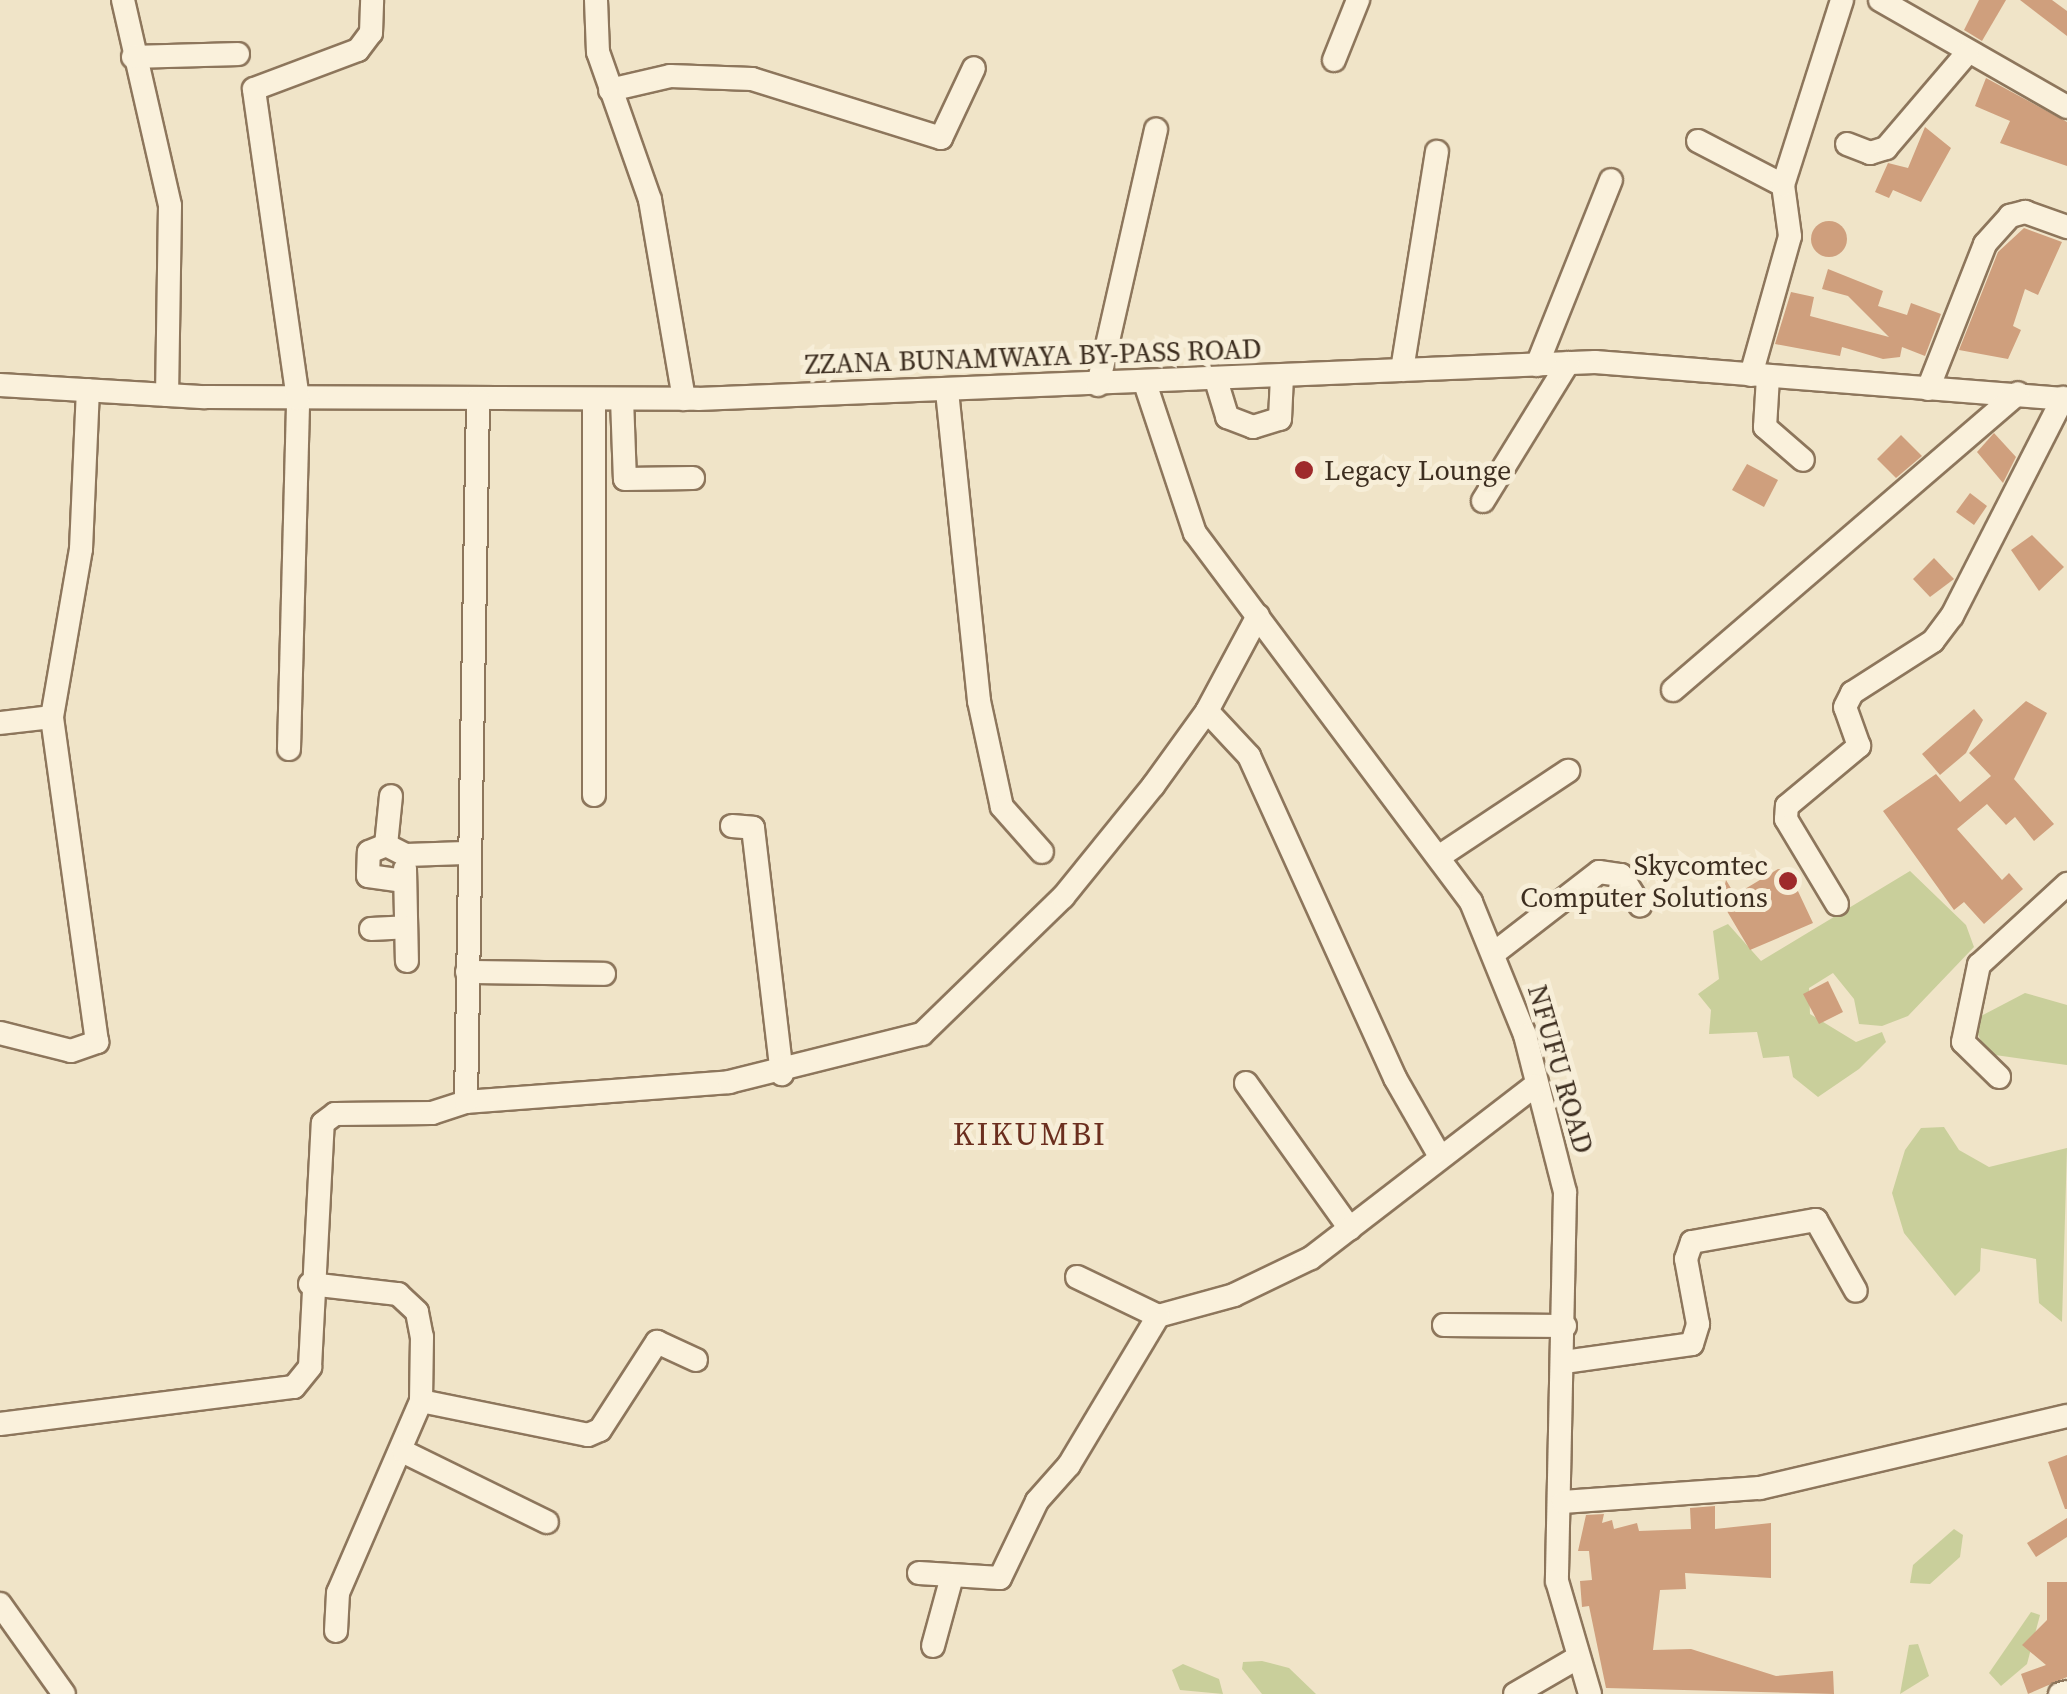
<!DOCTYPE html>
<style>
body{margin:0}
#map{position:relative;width:2067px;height:1694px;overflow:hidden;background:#f0e4c8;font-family:"Source Serif 4",serif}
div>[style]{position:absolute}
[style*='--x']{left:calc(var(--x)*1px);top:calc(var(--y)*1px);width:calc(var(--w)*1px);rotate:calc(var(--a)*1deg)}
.green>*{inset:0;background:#c9cf9b}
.building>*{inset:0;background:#cf9f7d}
.round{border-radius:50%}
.roads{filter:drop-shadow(2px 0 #8d765c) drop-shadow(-2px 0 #8d765c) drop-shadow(0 2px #8d765c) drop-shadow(0 -2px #8d765c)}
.minor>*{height:22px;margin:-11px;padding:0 11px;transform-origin:11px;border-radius:11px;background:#faf1dc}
.dots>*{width:28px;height:28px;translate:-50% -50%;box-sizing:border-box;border:5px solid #f7eed8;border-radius:50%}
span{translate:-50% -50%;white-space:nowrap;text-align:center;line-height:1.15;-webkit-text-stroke:10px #f7eed8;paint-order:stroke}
.street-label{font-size:28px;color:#3d2e20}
.poi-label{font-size:28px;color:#3d2e20}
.left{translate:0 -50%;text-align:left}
.right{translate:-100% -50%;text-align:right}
.quarter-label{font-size:32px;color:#6b2e1e;letter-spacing:2.5px}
</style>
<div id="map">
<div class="green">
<i style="clip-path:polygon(1910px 871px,1966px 925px,1974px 947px,1908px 1016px,1882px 1026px,1859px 1024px,1854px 999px,1833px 973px,1809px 988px,1810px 1014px,1856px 1042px,1882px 1032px,1886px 1042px,1859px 1069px,1818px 1097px,1793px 1077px,1789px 1056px,1763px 1058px,1757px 1032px,1709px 1034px,1711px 1010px,1698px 994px,1719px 979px,1713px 931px,1728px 924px,1761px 961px)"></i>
<i style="clip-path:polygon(2025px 993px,2067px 1005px,2067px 1065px,1988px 1054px,1977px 1033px,1981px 1016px)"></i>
<i style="clip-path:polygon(1944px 1127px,1959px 1150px,1989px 1167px,2067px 1148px,2062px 1322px,2039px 1303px,2036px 1259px,1981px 1248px,1980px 1271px,1955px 1296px,1904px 1233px,1892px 1193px,1905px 1150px,1921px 1128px)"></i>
<i style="clip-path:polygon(1954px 1529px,1963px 1535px,1960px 1557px,1930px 1584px,1910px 1583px,1913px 1565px)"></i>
<i style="clip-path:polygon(2031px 1612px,2040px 1615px,2027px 1664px,2001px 1686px,1989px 1673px)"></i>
<i style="clip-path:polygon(1918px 1644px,1929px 1676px,1900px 1694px,1909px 1645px)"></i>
<i style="clip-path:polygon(1262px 1661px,1289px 1668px,1316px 1694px,1262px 1694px,1242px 1669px,1243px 1662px)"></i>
<i style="clip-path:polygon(1183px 1664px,1219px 1679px,1223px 1694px,1180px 1690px,1172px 1670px)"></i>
</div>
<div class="building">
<i style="clip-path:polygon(1979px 0,2006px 0,1982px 41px,1964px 30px)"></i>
<i style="clip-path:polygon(2020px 0,2052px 0,2067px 11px,2067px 36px)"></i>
<i style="clip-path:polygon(1986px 78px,2067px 122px,2067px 166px,2000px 143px,2010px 121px,1975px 106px)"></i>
<i style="clip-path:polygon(1925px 127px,1951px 148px,1921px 202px,1893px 190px,1889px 198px,1875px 192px,1888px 163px,1908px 168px)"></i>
<i class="round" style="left:1811px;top:221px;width:36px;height:36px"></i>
<i style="clip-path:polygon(2024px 228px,2062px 242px,2038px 295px,2025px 289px,2013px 326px,2021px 330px,2008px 359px,1959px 350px,1998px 252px)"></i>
<i style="clip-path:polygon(1828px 269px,1883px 291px,1878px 306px,1907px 315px,1911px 303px,1941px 314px,1925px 356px,1902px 347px,1900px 357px,1883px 359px,1842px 347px,1840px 356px,1775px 344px,1791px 292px,1814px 297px,1810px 316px,1889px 337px,1848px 296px,1822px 289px)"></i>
<i style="clip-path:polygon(1994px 433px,2016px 457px,2003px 483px,1977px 452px)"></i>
<i style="clip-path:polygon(1901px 435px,1922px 456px,1896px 478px,1877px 459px)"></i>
<i style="clip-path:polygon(1747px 464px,1778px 480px,1764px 507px,1732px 490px)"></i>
<i style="clip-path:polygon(1970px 493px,1987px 506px,1974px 525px,1956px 512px)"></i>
<i style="clip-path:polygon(2032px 535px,2064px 567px,2039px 591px,2011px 550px)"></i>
<i style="clip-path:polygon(1934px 558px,1954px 579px,1930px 597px,1913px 579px)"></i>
<i style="clip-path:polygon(2026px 701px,2047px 713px,2014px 779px,2054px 824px,2034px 841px,2015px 817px,2006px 825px,1987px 804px,1957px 829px,2002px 880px,2009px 873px,2023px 889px,1984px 924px,1964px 902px,1954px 910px,1883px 811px,1936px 774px,1960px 802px,1991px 776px,1969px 753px)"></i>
<i style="clip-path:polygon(1974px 709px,1983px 720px,1966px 753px,1940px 775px,1922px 754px)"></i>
<i style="clip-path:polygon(1778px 869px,1788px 870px,1813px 923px,1750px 950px,1721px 901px,1726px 880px,1735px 895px)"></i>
<i style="clip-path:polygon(1828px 981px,1843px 1012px,1819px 1024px,1803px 994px)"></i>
<i style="clip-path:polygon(2067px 1455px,2067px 1509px,2065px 1509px,2048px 1462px)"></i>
<i style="clip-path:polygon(1715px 1506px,1715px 1529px,1771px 1523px,1771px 1578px,1685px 1573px,1686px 1589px,1660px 1590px,1653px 1650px,1691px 1649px,1776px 1676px,1833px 1671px,1834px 1694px,1606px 1688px,1589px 1606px,1582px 1607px,1580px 1581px,1592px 1580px,1589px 1551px,1578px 1551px,1586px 1515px,1604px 1514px,1602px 1523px,1612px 1520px,1614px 1529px,1637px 1523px,1639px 1531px,1691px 1529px,1690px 1508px)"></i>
<i style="clip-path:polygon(2067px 1518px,2067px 1537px,2036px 1557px,2027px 1543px)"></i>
<i style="clip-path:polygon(2047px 1582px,2067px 1582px,2067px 1677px,2028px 1694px,2021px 1674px,2046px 1665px,2022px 1645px,2047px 1620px)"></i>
</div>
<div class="roads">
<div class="minor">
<i style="--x:123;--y:0;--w:211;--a:77.1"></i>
<i style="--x:170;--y:206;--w:189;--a:90.9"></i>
<i style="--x:596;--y:0;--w:52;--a:87.8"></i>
<i style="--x:598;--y:52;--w:157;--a:70.6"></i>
<i style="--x:650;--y:200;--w:202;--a:80.3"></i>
<i style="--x:1880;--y:0;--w:215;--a:29.8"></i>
<i style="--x:133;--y:57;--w:105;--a:-1.6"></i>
<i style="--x:1334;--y:60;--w:65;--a:-68.2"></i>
<i style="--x:610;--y:90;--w:62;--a:-13.1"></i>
<i style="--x:670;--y:76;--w:82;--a:2.1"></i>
<i style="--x:752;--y:79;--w:198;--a:17.3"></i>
<i style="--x:941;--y:138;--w:77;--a:-64.8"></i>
<i style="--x:1698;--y:141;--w:96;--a:27.4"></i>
<i style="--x:1847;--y:144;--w:25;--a:21"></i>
<i style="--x:1870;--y:153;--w:17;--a:-17"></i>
<i style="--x:1886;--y:148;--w:126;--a:-49.5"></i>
<i style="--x:1537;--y:365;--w:199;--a:-68.2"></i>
<i style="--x:1402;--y:370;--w:221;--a:-80.9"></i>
<i style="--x:1751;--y:375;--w:144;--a:-74.3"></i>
<i style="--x:1790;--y:236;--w:51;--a:-97.8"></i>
<i style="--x:1783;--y:185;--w:194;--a:-72.3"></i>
<i style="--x:1768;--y:377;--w:50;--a:93.4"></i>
<i style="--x:1765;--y:427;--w:50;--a:41"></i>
<i style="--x:1216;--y:380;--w:39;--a:73"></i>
<i style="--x:1227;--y:417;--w:28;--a:21"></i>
<i style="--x:1253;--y:427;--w:28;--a:-17"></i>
<i style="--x:1280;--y:419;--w:43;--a:-87.3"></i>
<i style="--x:1145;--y:383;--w:158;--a:71.6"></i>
<i style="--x:1195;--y:533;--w:461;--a:53.2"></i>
<i style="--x:1471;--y:902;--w:144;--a:67.9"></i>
<i style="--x:1525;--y:1035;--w:162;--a:75.7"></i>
<i style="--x:1565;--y:1192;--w:389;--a:91.2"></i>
<i style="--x:1557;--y:1581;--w:118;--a:73.7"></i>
<i style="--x:0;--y:385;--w:205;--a:3.4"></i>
<i style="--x:205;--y:397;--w:493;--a:0.2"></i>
<i style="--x:698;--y:399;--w:898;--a:-2.36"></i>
<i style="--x:1595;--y:362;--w:473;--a:4.5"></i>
<i style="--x:1098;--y:385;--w:262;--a:-77.2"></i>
<i style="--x:1928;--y:389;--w:156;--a:-68.5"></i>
<i style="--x:1985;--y:244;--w:38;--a:-48"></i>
<i style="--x:2010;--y:216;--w:16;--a:-15"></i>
<i style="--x:2025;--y:212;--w:45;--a:19.7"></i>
<i style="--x:947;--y:391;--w:312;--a:84.1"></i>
<i style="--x:979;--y:701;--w:108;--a:77.8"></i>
<i style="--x:1002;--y:807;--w:60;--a:48.4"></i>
<i style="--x:594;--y:399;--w:396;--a:90"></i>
<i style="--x:622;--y:399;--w:80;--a:87.9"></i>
<i style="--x:625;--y:479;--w:68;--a:-0.8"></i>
<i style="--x:1483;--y:501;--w:162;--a:-58.4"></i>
<i style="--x:1673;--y:690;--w:455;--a:-40.7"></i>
<i style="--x:1207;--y:711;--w:62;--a:47"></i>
<i style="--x:1249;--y:756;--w:354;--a:65.6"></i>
<i style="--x:1395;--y:1078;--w:86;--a:60.2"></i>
<i style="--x:0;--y:723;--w:52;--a:-6.6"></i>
<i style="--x:289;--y:749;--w:350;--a:-88.5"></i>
<i style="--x:298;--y:399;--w:313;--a:-98.1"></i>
<i style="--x:254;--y:89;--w:111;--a:-20.6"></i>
<i style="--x:358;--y:50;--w:21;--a:-53"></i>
<i style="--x:371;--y:33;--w:33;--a:-88"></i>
<i style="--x:732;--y:826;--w:21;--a:5"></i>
<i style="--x:753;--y:828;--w:248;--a:83.3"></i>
<i style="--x:386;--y:845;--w:49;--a:-84.2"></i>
<i style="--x:1440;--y:856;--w:154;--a:-33.6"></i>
<i style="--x:405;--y:869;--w:92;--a:88.8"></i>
<i style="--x:404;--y:881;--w:36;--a:-172"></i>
<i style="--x:368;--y:876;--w:24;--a:-88"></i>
<i style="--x:369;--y:852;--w:18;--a:-22"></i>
<i style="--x:386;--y:845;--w:22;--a:27"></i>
<i style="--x:406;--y:855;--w:59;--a:-1.9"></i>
<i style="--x:1837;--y:904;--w:99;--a:-121"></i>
<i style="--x:1786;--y:819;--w:13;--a:-86"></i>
<i style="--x:1787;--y:806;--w:94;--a:-39.8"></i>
<i style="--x:1859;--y:746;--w:41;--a:-109.7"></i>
<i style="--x:1845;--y:707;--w:16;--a:-63"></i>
<i style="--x:1852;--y:693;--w:96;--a:-32.7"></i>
<i style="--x:1933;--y:641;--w:31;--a:-53"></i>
<i style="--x:1952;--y:616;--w:245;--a:-63"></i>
<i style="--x:371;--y:929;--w:35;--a:-3"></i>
<i style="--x:1493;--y:954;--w:134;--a:-37.7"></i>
<i style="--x:1599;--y:872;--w:22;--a:8"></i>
<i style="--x:1621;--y:875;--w:36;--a:58"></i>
<i style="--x:467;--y:972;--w:137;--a:0.8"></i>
<i style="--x:0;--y:1033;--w:73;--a:14.2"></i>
<i style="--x:71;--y:1051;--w:28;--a:-19"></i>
<i style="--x:97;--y:1042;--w:328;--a:-97.9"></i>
<i style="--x:52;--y:717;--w:170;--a:-80.2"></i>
<i style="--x:81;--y:549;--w:159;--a:-87.5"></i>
<i style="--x:1999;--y:1077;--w:50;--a:-135.8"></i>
<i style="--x:1963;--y:1042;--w:79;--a:-78.3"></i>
<i style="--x:1979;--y:965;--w:120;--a:-42.6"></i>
<i style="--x:1246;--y:1083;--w:179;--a:54.5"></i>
<i style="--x:466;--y:1102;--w:264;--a:-4.3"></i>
<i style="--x:729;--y:1082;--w:199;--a:-14"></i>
<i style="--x:922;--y:1034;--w:197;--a:-44.2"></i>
<i style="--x:1063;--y:897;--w:143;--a:-51"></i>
<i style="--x:1153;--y:786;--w:92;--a:-54.2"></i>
<i style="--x:1207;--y:711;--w:108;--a:-61.8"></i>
<i style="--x:1077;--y:1277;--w:90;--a:25.7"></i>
<i style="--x:1158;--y:1316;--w:79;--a:-15.4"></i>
<i style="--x:1234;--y:1295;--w:85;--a:-25.7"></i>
<i style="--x:1311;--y:1258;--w:282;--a:-37.6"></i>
<i style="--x:310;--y:1284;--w:89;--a:6.5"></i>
<i style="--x:398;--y:1294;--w:26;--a:43"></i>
<i style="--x:417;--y:1312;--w:25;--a:79"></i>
<i style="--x:422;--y:1337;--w:64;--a:90.9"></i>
<i style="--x:421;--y:1401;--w:209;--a:113.4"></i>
<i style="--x:338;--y:1593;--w:38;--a:93"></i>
<i style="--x:1444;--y:1325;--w:121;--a:0.5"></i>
<i style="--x:1564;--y:1362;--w:129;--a:-8"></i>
<i style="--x:1692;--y:1344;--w:21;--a:-73"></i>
<i style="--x:1698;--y:1324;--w:66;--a:-100.5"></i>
<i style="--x:1686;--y:1259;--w:18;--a:-71"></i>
<i style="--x:1692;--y:1242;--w:126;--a:-10.1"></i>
<i style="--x:1816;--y:1220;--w:81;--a:60.6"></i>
<i style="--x:421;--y:1401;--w:170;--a:11.5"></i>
<i style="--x:588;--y:1435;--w:13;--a:-23"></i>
<i style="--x:600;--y:1430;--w:105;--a:-57.1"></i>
<i style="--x:657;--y:1342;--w:43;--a:24.8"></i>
<i style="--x:0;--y:1424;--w:296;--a:-7.2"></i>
<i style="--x:294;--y:1387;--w:26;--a:-51"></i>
<i style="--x:310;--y:1367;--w:244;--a:-87"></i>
<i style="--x:323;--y:1123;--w:15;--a:-37"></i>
<i style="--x:335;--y:1114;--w:97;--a:-0.6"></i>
<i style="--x:432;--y:1113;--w:36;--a:-18"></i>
<i style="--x:466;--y:1102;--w:703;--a:-89.02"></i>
<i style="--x:404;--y:1452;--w:159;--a:26.1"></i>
<i style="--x:1563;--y:1502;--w:197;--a:-4.1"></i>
<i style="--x:1760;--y:1488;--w:315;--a:-13.2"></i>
<i style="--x:919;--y:1573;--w:81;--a:3.5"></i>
<i style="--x:1000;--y:1578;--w:85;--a:-64.3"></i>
<i style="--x:1037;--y:1501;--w:48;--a:-48.4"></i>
<i style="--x:1069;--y:1465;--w:174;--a:-59.1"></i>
<i style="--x:0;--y:1604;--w:110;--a:54.6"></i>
<i style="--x:933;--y:1646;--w:68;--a:-74.7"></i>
<i style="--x:1515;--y:1694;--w:72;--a:-30.1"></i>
<i style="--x:2060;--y:1694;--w:7;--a:-16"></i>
</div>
</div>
<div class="dots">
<i style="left:1304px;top:470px;background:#9e2a2b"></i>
<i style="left:1788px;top:881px;background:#9e2a2b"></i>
</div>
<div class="street-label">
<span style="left:1033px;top:356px;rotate:-2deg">ZZANA BUNAMWAYA BY-PASS ROAD</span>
<span style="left:1561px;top:1069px;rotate:74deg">NFUFU ROAD</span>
</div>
<div class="poi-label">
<span class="left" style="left:1324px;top:470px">Legacy Lounge</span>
<span class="right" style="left:1768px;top:881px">Skycomtec<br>Computer Solutions</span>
</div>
<div class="quarter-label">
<span style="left:1030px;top:1134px">KIKUMBI</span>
</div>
</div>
